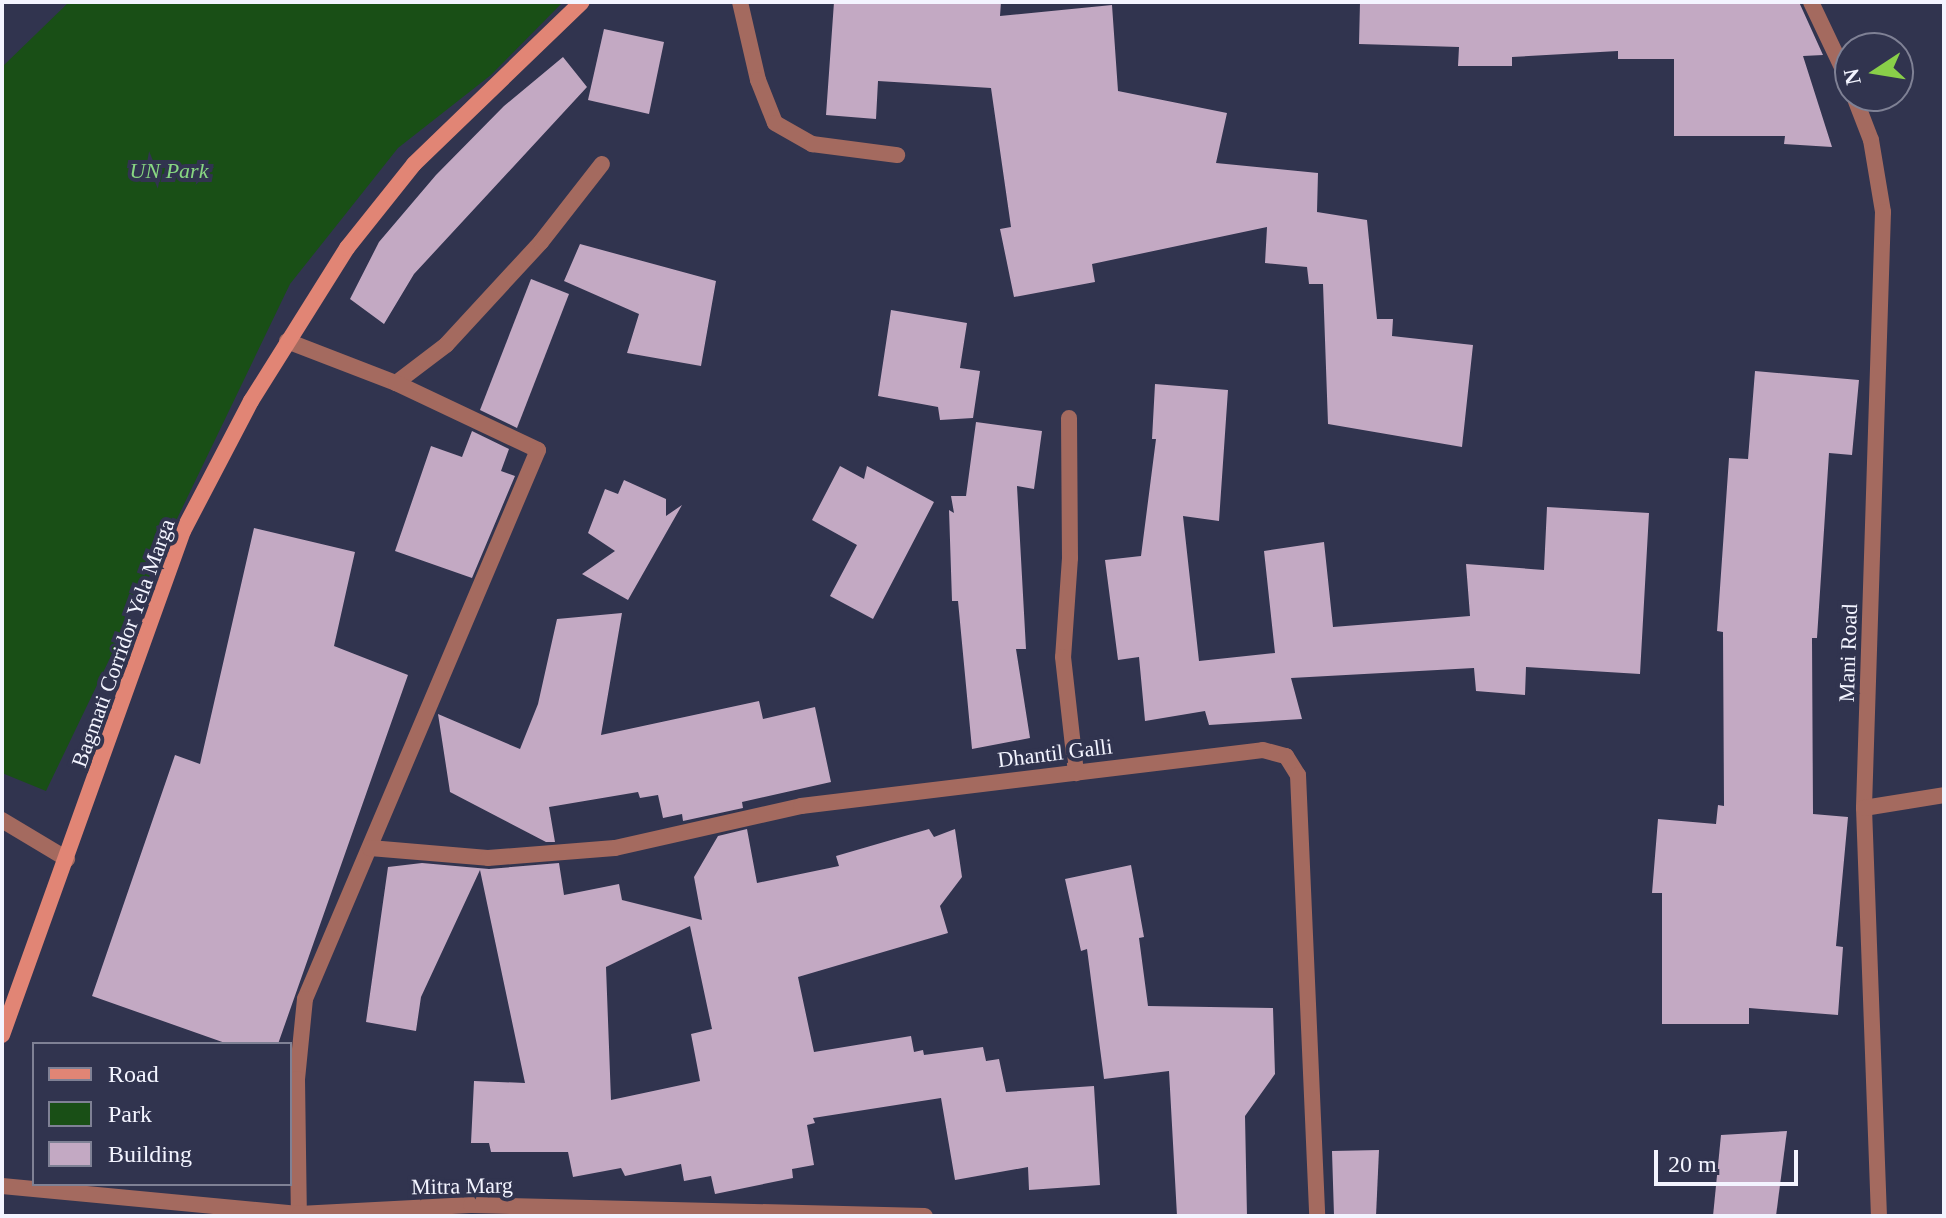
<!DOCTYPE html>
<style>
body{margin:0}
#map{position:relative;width:1946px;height:1218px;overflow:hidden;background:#31344f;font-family:Georgia,serif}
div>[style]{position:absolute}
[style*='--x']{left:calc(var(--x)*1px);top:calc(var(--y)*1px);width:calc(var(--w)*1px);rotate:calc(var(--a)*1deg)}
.green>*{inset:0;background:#194f16}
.building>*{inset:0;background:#c3a9c3}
.service>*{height:16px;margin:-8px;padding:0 8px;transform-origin:8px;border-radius:8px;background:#a46a5f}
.minor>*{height:16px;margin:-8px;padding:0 8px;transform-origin:8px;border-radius:8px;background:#a46a5f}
.tertiary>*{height:16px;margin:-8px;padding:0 8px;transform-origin:8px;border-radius:8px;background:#a46a5f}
.secondary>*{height:16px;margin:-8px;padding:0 8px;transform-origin:8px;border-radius:8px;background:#e18575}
span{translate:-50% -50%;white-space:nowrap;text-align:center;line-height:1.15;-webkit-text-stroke:8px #31344f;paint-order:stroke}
.park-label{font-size:22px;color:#88d782;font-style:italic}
.street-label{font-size:22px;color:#f3f4ff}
.frame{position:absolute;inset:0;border:4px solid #f3f4ff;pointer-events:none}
.legend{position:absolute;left:32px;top:1042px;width:260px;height:144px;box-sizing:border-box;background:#31344f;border:2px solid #7f8195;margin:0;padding:10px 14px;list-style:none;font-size:24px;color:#f3f4ff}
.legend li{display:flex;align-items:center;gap:16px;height:40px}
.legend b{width:40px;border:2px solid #7f8195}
.north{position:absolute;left:1834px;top:32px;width:80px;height:80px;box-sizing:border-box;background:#31344f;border:2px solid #7f8195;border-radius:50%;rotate:258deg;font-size:22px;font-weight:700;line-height:32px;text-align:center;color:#f3f4ff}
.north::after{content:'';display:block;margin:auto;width:28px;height:36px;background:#89cf49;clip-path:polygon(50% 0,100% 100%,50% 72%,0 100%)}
.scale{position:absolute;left:1654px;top:1150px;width:144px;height:36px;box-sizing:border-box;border:4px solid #f3f4ff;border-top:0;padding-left:10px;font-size:24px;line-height:28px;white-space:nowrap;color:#f3f4ff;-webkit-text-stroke:6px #31344f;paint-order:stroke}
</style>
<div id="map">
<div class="green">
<i style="clip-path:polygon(69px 2px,563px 2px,491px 75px,398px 148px,290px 284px,46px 791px,2px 773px,2px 67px)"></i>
</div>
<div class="building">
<i style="clip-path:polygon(834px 2px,1001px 2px,1000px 16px,1112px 5px,1118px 91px,1227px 113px,1216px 163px,1318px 173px,1317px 212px,1367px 220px,1377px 319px,1393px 319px,1392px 336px,1473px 345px,1462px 447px,1328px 424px,1323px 284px,1309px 284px,1307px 267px,1265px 263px,1267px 227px,1092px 264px,1095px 282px,1014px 297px,1000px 229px,1011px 227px,991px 88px,878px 81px,876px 119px,826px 115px)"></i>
<i style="clip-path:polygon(1360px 2px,1799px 2px,1823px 55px,1803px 56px,1832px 147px,1784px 144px,1785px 136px,1674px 136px,1674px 59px,1618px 59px,1618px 51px,1512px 57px,1512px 66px,1458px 66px,1459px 47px,1359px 44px)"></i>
<i style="clip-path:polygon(604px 29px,664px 42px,649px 114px,588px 100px)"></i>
<i style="clip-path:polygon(563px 57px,587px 87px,414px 274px,384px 324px,350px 299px,379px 242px,436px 175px,504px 106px)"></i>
<i style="clip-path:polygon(580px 244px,716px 281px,701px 366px,627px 353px,639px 314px,564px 281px)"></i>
<i style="clip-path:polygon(531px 279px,569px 294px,517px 428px,480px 410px)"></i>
<i style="clip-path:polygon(891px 310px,967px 323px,960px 368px,980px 371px,973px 418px,940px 420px,938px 407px,878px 396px)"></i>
<i style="clip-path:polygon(1755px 371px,1859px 380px,1852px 455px,1829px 453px,1817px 638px,1812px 638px,1813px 814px,1848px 817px,1836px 946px,1843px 947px,1838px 1015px,1749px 1008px,1749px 1024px,1662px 1024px,1662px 893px,1652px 893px,1658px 819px,1716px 824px,1718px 805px,1724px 806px,1723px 632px,1717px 631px,1729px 458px,1748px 459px)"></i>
<i style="clip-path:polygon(1155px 384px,1228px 390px,1219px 521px,1183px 516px,1199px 661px,1275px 653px,1264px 551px,1324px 542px,1333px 627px,1470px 616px,1466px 564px,1544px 570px,1547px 507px,1649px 513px,1640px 674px,1526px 667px,1525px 695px,1476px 691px,1474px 668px,1291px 678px,1302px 719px,1209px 725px,1205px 711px,1145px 721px,1139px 657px,1118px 660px,1105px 560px,1141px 556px,1156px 439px,1152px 439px)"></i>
<i style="clip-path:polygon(976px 422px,1042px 431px,1034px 489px,1017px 486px,1026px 649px,1016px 649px,1030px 738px,972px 749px,958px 601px,952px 601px,949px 510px,954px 513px,951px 496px,966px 496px)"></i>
<i style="clip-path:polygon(472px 431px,509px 449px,501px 471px,515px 476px,472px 578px,395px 551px,431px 446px,462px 457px)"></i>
<i style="clip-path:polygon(840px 466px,864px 479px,867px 466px,934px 502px,873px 619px,830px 596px,857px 545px,812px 520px)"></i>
<i style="clip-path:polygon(624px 480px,666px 499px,666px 516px,682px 505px,628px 600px,582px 574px,615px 551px,588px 533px,605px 489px,618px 494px)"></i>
<i style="clip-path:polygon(254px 528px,355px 552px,334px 646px,408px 675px,278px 1044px,228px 1044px,92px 996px,175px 755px,200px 764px)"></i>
<i style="clip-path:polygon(622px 613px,601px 735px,759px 701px,763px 719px,815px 707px,831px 782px,742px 802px,743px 808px,683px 821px,682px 814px,663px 818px,658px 795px,640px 798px,638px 792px,549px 807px,555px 842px,546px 842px,450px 792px,438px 714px,520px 749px,538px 704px,557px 619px)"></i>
<i style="clip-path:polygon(evenodd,747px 829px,757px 883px,839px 866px,836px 856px,929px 829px,934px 837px,955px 829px,962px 877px,940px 906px,948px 933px,798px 977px,814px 1052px,911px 1036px,914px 1052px,923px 1050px,924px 1055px,983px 1047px,986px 1061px,999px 1059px,1006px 1092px,1094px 1086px,1100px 1185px,1029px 1190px,1028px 1167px,955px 1180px,941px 1098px,813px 1118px,815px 1123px,807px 1125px,814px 1165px,792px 1169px,793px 1178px,715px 1194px,711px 1176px,684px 1181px,681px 1164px,625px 1176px,621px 1168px,573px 1177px,568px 1152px,491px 1152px,489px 1143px,471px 1143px,474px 1081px,525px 1083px,480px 870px,421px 997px,416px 1031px,366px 1022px,388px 867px,422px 863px,489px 869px,559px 863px,564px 895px,619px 884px,622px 900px,702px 920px,694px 877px,718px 836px,747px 829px,690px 926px,712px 1029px,691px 1034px,700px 1081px,611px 1100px,606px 967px,690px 926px)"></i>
<i style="clip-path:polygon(1131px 865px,1144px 937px,1139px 938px,1148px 1006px,1273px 1008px,1275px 1074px,1245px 1116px,1247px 1216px,1177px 1216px,1169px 1071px,1104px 1079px,1087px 949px,1081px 951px,1065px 879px)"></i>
<i style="clip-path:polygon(1787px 1131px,1776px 1216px,1713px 1216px,1721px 1135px)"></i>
<i style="clip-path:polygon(1379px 1150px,1376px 1216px,1334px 1216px,1332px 1151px)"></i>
</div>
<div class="service">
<i style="--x:740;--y:2;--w:80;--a:77"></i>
<i style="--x:758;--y:80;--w:46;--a:68.4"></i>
<i style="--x:775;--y:123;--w:43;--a:29.6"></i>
<i style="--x:812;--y:144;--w:86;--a:7.4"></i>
<i style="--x:396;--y:383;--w:63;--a:-37.2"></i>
<i style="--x:446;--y:345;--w:140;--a:-47.3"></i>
<i style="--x:541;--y:242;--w:99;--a:-52"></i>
</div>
<div class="minor">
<i style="--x:1811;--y:2;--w:91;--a:64.6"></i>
<i style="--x:1854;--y:96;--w:47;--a:68.9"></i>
<i style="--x:1871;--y:140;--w:73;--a:80.5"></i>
<i style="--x:1883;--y:212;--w:596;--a:91.83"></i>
<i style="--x:1864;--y:808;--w:408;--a:87.9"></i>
<i style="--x:287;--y:341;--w:117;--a:21.1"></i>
<i style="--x:396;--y:383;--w:157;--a:25.3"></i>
<i style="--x:538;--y:450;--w:596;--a:113"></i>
<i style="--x:305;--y:999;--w:80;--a:95.7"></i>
<i style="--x:297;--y:1079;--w:135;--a:89.2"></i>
<i style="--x:1069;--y:418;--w:140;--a:89.6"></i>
<i style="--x:1070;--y:558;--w:99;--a:94"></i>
<i style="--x:1063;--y:657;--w:117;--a:83.6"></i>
<i style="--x:1864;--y:808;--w:81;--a:-9.2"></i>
<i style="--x:370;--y:848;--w:118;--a:4.8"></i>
<i style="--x:488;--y:858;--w:127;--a:-4.5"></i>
<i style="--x:615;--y:848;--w:191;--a:-12.7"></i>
<i style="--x:801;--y:806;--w:465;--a:-6.9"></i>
<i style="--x:1263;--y:750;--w:24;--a:15"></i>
<i style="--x:1286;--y:756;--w:22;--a:58"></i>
<i style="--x:1298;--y:775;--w:441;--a:87.5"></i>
<i style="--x:2;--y:1186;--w:298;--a:5.4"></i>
<i style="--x:299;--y:1214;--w:172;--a:-3"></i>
<i style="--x:471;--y:1205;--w:454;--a:1.4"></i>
</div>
<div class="tertiary">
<i style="--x:2;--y:820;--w:76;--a:31"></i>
</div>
<div class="secondary">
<i style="--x:2;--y:1035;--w:536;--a:-70.25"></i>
<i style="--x:183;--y:531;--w:147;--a:-62.4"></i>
<i style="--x:251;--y:401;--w:181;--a:-57.9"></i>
<i style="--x:347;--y:248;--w:107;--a:-51.4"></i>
<i style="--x:414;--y:164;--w:233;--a:-44"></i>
</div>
<div class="park-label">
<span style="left:169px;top:171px">UN Park</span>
</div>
<div class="street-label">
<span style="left:123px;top:643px;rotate:-70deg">Bagmati Corridor Yela Marga</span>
<span style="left:1848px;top:653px;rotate:-88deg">Mani Road</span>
<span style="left:1055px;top:753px;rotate:-7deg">Dhantil Galli</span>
<span style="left:462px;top:1186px;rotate:-1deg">Mitra Marg</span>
</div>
<div class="frame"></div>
<ul class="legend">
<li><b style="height:10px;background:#e18575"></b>Road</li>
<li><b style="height:22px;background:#194f16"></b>Park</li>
<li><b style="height:22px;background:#c3a9c3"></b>Building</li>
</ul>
<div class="north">N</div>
<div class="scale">20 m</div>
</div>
